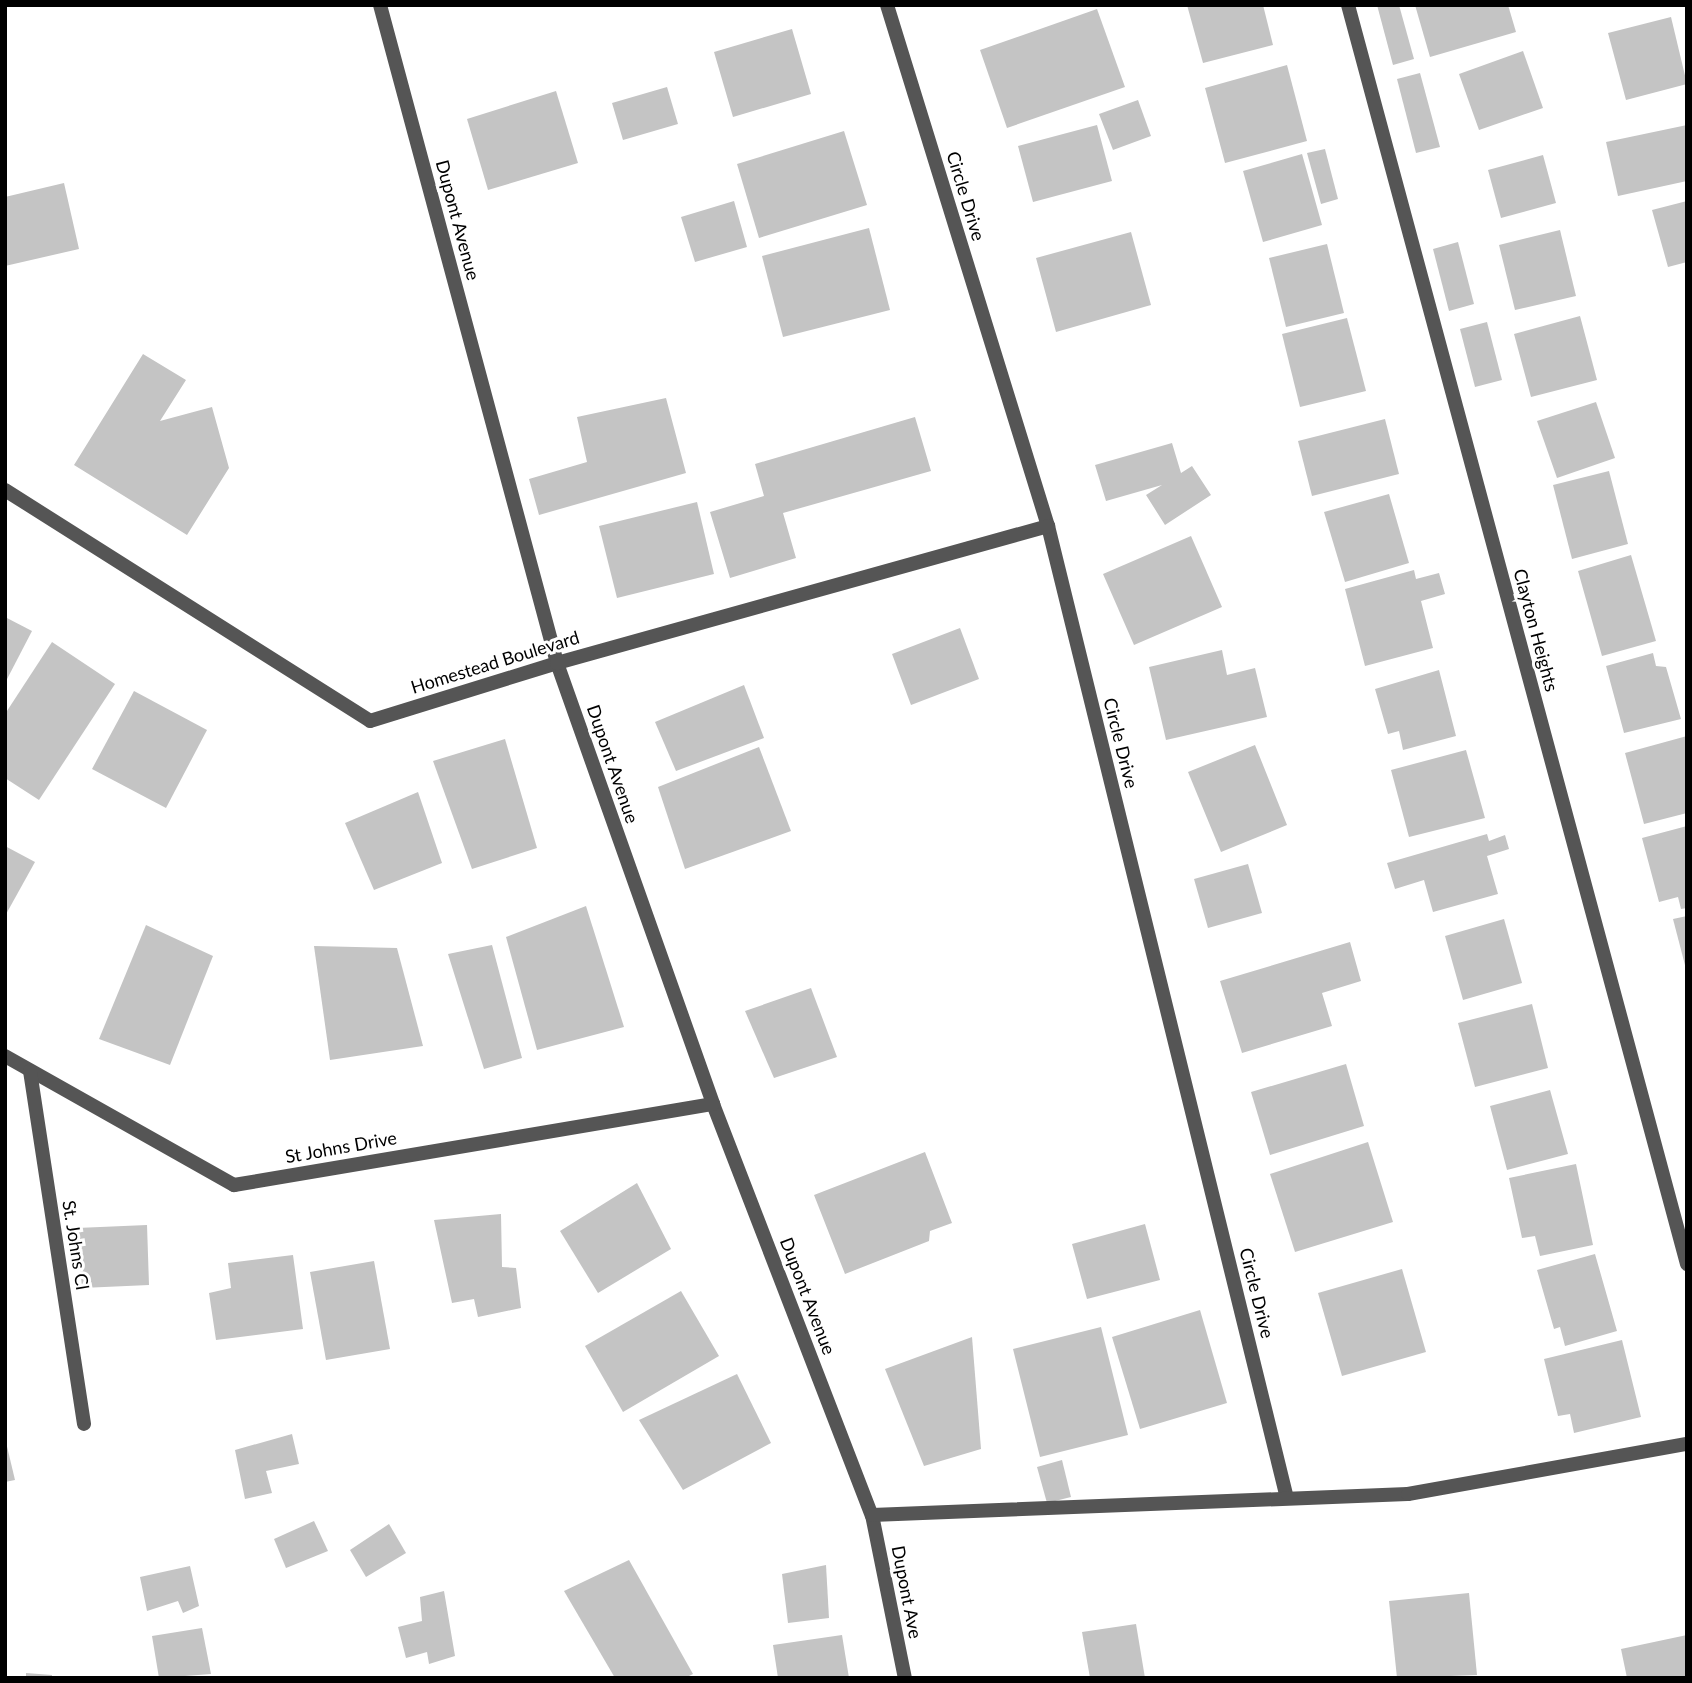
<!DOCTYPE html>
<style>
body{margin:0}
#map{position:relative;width:1692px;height:1683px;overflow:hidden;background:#fff;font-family:Lato,sans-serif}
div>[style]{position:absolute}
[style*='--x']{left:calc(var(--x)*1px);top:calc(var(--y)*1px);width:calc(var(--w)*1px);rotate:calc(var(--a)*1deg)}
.building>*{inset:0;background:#c4c4c4}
.street>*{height:14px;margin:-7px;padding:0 7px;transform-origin:7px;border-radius:7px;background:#555}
span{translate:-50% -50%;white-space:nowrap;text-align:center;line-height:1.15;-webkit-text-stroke:6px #fff;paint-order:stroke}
.street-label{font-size:18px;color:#000}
.frame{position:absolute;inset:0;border:7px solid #000;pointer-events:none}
</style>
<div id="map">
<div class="building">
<i style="clip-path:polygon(1187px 5px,1263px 5px,1273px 45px,1203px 63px)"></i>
<i style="clip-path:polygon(1377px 5px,1399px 5px,1414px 59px,1393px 65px)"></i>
<i style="clip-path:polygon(1415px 5px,1508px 5px,1516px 32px,1430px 57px)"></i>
<i style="clip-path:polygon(1097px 9px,1125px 87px,1007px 128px,980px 50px)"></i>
<i style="clip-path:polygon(1671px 17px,1687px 84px,1626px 100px,1608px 33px)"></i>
<i style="clip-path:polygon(792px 29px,811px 94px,733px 117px,714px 52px)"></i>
<i style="clip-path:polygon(1523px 51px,1543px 108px,1479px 130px,1459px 74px)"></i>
<i style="clip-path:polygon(1287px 65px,1307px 141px,1225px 163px,1205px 88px)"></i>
<i style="clip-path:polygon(1420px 73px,1440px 147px,1416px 153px,1397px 79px)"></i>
<i style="clip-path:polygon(667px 87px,678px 124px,623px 140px,612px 103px)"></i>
<i style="clip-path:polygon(556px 91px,578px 163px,488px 190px,467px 119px)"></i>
<i style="clip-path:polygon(1138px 100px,1151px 136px,1113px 150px,1099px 114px)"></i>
<i style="clip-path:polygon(1097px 125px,1112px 181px,1033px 202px,1018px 146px)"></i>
<i style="clip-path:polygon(1687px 125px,1687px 181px,1618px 196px,1606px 142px)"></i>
<i style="clip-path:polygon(844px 131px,867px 205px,759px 238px,737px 164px)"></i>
<i style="clip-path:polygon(1325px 149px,1338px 199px,1321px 204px,1307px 153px)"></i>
<i style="clip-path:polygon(1302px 154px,1322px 225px,1263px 242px,1243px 171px)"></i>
<i style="clip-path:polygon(1543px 155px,1556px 203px,1501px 218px,1488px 170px)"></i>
<i style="clip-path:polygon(64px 183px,79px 249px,5px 266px,5px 197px)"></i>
<i style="clip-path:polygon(734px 201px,747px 247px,695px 262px,681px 217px)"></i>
<i style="clip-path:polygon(1687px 201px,1687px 262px,1668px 267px,1652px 210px)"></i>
<i style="clip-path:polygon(869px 228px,890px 310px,783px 337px,762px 256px)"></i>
<i style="clip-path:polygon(1560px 230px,1576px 296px,1515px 310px,1499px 245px)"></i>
<i style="clip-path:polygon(1131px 232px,1151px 305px,1056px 332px,1036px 258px)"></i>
<i style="clip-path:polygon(1458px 242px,1474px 304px,1449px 311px,1433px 249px)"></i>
<i style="clip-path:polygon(1327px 244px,1344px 313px,1286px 327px,1269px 258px)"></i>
<i style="clip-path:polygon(1580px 316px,1597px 380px,1531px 397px,1514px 334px)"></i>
<i style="clip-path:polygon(1347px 318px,1366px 391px,1300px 407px,1282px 334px)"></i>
<i style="clip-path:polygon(1487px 322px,1502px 380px,1475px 387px,1460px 329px)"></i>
<i style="clip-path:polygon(143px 354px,186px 380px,160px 421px,212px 407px,229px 468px,187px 535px,74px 465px)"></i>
<i style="clip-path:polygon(666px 398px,686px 473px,539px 515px,529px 479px,587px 462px,577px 417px)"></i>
<i style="clip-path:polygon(1596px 402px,1615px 458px,1557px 478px,1537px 421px)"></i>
<i style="clip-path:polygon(915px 417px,931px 471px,783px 513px,796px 558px,730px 578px,710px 512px,764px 496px,755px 464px)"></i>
<i style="clip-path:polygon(1385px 419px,1399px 474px,1312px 496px,1298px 441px)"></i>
<i style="clip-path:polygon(1172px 443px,1181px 473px,1192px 466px,1211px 495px,1165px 525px,1146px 495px,1162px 485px,1106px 501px,1095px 465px)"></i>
<i style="clip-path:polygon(1609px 471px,1628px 544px,1572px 559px,1553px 485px)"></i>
<i style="clip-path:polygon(1389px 494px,1409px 563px,1345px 582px,1324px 512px)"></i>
<i style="clip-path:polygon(697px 502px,714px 574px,617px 598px,599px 526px)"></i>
<i style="clip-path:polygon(1191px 536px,1222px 607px,1134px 645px,1103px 574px)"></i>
<i style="clip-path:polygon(1631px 555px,1656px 641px,1602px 656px,1578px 571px)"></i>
<i style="clip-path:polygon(1414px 570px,1416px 579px,1439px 573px,1445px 594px,1421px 601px,1433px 648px,1365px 666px,1345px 589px)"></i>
<i style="clip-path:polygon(5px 617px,32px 631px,5px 683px)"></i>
<i style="clip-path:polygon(960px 628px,979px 679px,911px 705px,892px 654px)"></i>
<i style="clip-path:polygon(52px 642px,115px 684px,39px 800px,5px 778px,5px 714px)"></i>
<i style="clip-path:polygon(1222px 650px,1227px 675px,1255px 668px,1267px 717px,1166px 740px,1149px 667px)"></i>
<i style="clip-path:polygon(1653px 653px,1656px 666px,1666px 667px,1681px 719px,1624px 733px,1606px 666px)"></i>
<i style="clip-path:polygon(1439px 670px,1456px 736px,1403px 750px,1399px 731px,1388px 734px,1375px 689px)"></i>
<i style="clip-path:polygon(744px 685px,764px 738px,676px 771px,655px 722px)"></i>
<i style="clip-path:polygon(134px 691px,207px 730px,166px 808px,92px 769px)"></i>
<i style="clip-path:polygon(1687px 736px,1687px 813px,1644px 824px,1625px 753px)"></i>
<i style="clip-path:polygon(505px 739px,537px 848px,472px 869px,433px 761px)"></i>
<i style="clip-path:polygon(1255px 745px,1287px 825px,1221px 852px,1188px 772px)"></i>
<i style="clip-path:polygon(759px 747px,791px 831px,685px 869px,658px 787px)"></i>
<i style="clip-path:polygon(1466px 750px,1485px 818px,1409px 837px,1391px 770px)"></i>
<i style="clip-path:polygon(418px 792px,442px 863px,374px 890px,345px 823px)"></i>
<i style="clip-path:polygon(1687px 826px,1687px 908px,1681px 909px,1678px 897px,1659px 902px,1642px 838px)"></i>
<i style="clip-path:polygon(1487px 834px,1489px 841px,1505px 835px,1509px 849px,1487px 856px,1498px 894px,1433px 912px,1424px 880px,1395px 889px,1387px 863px)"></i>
<i style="clip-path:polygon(5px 846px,35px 862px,5px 916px)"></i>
<i style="clip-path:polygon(1248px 864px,1262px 913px,1208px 928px,1194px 879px)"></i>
<i style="clip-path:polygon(586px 906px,624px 1027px,537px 1050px,506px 937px)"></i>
<i style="clip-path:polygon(1687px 916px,1687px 969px,1686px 969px,1673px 919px)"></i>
<i style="clip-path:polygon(1504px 919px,1522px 983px,1463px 1000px,1445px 936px)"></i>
<i style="clip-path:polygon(146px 925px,213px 956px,170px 1065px,99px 1039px)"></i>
<i style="clip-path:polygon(1350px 942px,1361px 981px,1322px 993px,1332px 1026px,1242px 1053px,1220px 981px)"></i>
<i style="clip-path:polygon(492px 945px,522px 1058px,484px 1069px,448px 954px)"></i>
<i style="clip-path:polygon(314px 946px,397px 948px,423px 1046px,330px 1060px)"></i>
<i style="clip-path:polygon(811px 988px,837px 1057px,774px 1078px,745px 1011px)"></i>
<i style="clip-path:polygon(1532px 1004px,1548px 1068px,1475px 1087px,1458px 1023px)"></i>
<i style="clip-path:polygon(1346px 1064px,1364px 1126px,1270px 1155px,1251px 1092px)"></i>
<i style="clip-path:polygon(1550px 1090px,1568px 1154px,1507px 1170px,1490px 1106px)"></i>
<i style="clip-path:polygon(1368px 1142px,1393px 1222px,1295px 1252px,1270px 1174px)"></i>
<i style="clip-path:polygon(925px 1152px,952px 1223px,930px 1231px,929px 1241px,845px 1274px,814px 1195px)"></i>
<i style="clip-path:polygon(1576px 1164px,1593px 1245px,1540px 1256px,1535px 1236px,1522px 1238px,1509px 1178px)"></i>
<i style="clip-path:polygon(637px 1183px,671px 1249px,598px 1293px,560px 1231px)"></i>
<i style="clip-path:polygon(501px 1214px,502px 1267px,516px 1268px,521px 1308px,478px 1317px,474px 1299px,452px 1303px,434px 1220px)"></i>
<i style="clip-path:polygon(1145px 1224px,1160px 1280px,1087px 1299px,1072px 1244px)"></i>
<i style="clip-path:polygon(147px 1225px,149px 1285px,82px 1288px,77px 1228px)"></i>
<i style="clip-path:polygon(1595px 1254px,1617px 1331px,1565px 1346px,1560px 1327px,1554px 1329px,1537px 1270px)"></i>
<i style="clip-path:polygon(293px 1255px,303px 1329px,216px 1340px,209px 1293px,231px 1288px,228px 1263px)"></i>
<i style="clip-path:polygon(374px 1261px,390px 1349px,326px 1360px,310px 1272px)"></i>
<i style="clip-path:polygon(1402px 1269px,1426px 1352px,1342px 1376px,1318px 1293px)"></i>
<i style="clip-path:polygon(681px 1291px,719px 1356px,623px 1412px,585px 1346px)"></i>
<i style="clip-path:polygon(1200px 1310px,1227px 1403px,1140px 1429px,1112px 1337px)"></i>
<i style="clip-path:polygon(1101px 1327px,1128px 1435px,1040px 1457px,1013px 1349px)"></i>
<i style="clip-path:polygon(972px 1337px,981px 1449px,924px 1466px,885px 1369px)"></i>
<i style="clip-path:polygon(1622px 1340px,1641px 1417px,1574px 1433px,1570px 1414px,1558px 1416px,1544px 1359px)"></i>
<i style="clip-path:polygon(737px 1374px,771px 1443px,683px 1490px,639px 1420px)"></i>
<i style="clip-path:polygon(292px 1434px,299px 1464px,266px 1471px,272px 1493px,245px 1499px,235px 1450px)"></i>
<i style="clip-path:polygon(5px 1438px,15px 1480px,5px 1482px)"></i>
<i style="clip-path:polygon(1062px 1460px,1071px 1497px,1047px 1503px,1037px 1467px)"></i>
<i style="clip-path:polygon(314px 1521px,328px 1551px,286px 1568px,274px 1539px)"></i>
<i style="clip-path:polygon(389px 1524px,406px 1553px,366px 1577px,350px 1550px)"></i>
<i style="clip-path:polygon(629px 1560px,693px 1674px,685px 1678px,615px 1678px,564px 1591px)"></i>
<i style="clip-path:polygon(826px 1565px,829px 1618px,788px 1623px,782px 1574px)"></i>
<i style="clip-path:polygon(190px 1566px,199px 1606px,183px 1613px,178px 1601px,147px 1611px,140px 1577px)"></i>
<i style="clip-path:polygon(444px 1591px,455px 1656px,429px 1664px,427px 1652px,406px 1658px,398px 1627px,422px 1621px,420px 1597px)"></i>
<i style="clip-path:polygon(1469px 1593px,1477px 1675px,1397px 1678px,1389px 1601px)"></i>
<i style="clip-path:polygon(1136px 1624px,1145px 1678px,1090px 1678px,1082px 1632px)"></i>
<i style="clip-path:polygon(202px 1628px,211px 1674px,159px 1678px,152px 1636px)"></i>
<i style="clip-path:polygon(842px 1635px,849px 1678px,778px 1678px,773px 1645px)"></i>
<i style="clip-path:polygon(1687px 1635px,1687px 1678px,1627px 1678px,1621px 1649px)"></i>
<i style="clip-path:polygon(26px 1673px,52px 1675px,52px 1678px,26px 1678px)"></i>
</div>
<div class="street">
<i style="--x:380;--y:5;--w:681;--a:74.94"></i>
<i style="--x:557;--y:663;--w:468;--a:70.5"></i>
<i style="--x:713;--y:1104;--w:441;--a:68.9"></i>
<i style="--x:872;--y:1515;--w:166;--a:78.6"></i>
<i style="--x:887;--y:5;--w:545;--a:72.83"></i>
<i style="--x:1048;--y:526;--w:1001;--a:76.19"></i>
<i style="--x:1348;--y:5;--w:1304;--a:74.93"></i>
<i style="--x:5;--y:490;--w:432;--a:32.3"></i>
<i style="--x:370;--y:721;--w:196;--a:-17.2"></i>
<i style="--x:557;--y:663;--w:510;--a:-15.59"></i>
<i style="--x:5;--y:1056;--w:263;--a:29.4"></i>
<i style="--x:234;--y:1185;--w:486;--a:-9.6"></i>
<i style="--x:30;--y:1071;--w:357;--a:81.3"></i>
<i style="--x:872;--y:1515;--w:536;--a:-2.24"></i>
<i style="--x:1408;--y:1494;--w:283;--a:-10.2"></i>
</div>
<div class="street-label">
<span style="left:966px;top:196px;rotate:73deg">Circle Drive</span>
<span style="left:458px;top:220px;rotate:75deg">Dupont Avenue</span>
<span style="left:1536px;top:630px;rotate:75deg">Clayton Heights</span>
<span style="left:495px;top:662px;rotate:-17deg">Homestead Boulevard</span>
<span style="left:1121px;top:743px;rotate:76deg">Circle Drive</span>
<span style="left:613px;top:764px;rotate:71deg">Dupont Avenue</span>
<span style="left:341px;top:1147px;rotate:-10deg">St Johns Drive</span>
<span style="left:76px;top:1245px;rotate:81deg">St. Johns Cl</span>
<span style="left:1257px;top:1293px;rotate:76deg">Circle Drive</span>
<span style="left:808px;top:1296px;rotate:69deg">Dupont Avenue</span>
<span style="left:907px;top:1592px;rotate:79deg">Dupont Ave</span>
</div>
<div class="frame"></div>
</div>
